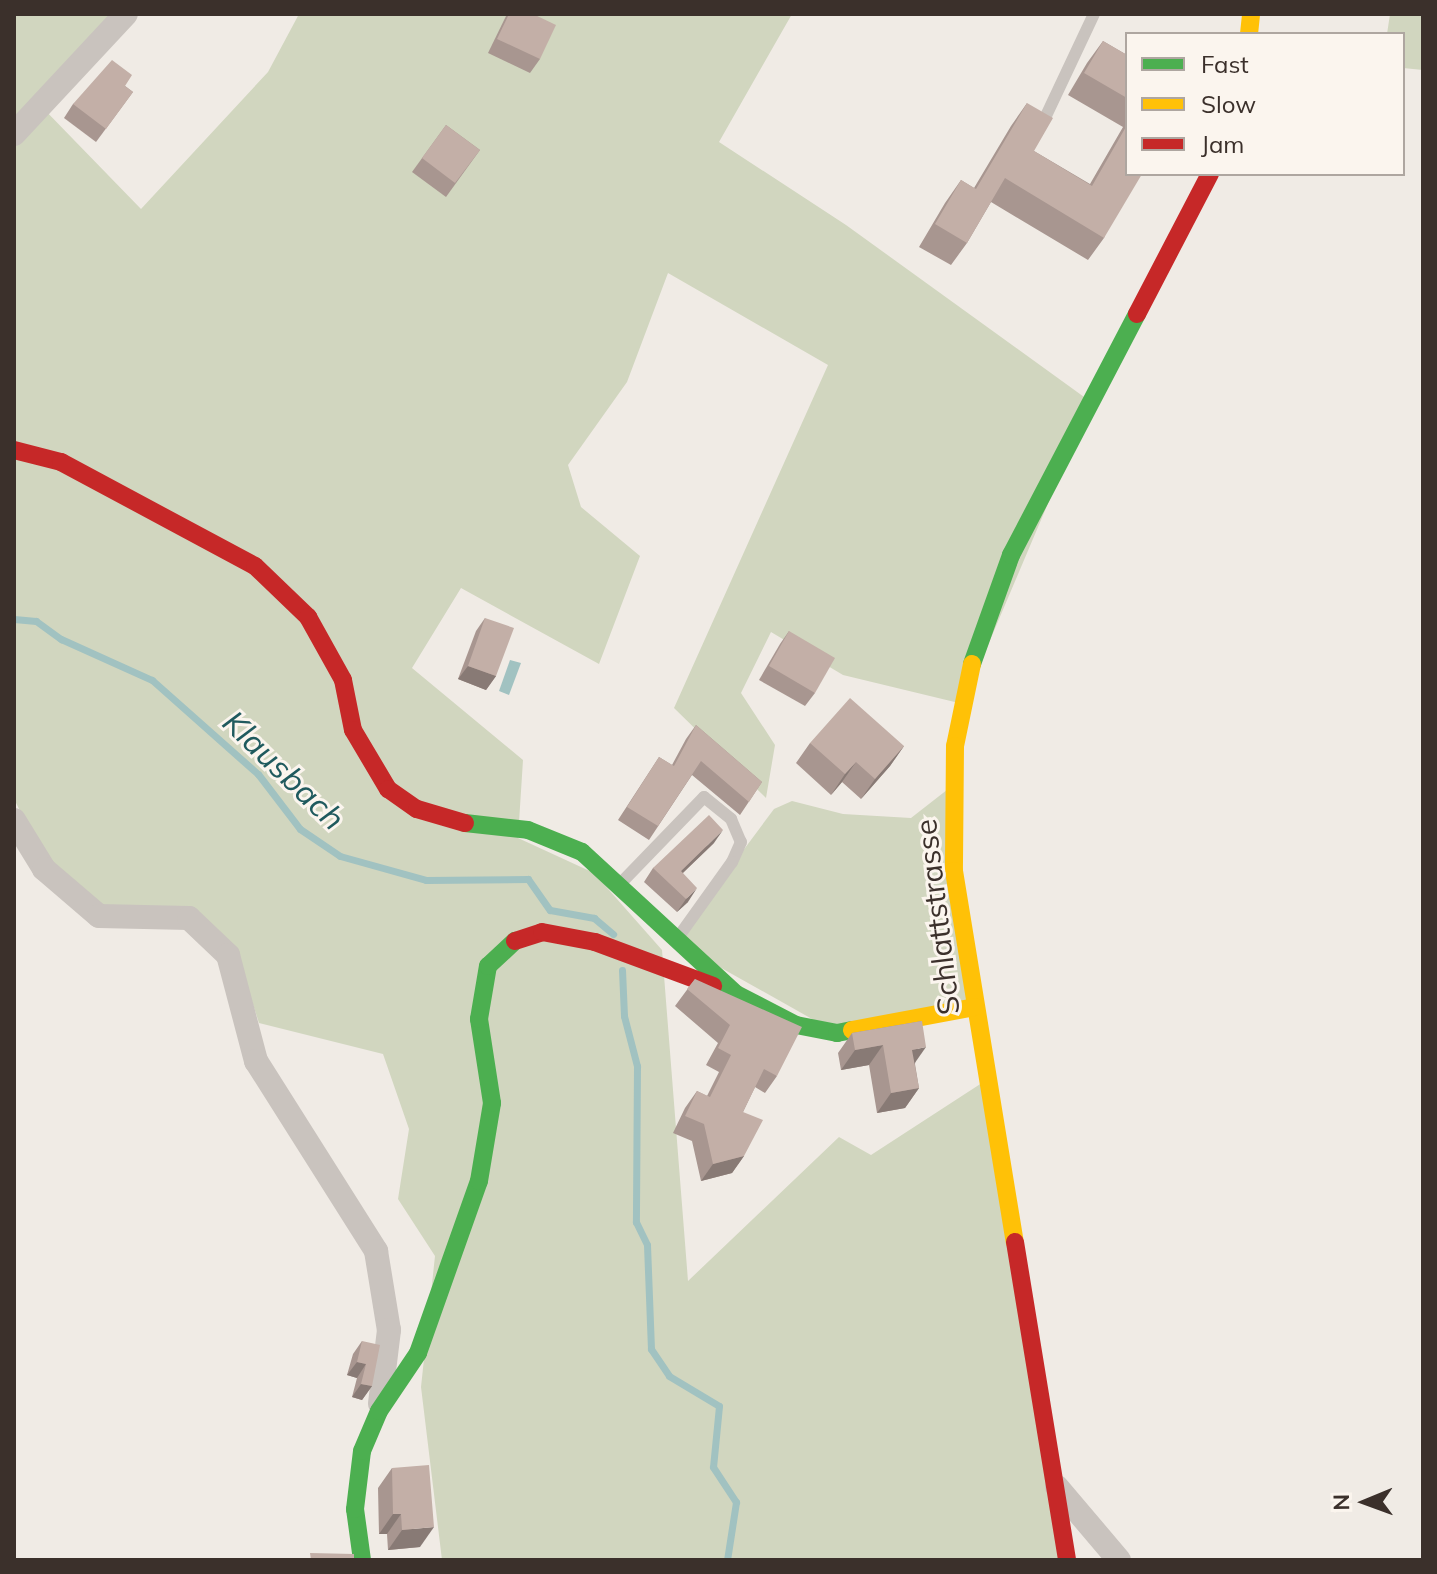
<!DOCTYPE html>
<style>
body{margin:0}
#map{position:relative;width:1437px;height:1574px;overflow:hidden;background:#f0ebe5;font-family:Mulish,sans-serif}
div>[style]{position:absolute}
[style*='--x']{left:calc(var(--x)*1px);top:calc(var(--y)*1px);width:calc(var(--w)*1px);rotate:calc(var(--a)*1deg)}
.green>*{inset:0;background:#d1d6bf}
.water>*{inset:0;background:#a1c2c1}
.stream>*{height:7px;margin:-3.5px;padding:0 3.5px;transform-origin:3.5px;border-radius:3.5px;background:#a1c2c1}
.lane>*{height:12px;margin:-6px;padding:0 6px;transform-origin:6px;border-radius:6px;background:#c9c3be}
.street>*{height:24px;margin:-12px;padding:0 12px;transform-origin:12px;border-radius:12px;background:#c9c3be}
.fast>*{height:18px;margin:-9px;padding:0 9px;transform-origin:9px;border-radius:9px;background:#4caf50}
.slow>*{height:18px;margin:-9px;padding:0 9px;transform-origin:9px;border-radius:9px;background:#ffc107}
.jam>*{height:18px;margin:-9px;padding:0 9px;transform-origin:9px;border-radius:9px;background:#c62828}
.wall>*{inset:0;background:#a89690}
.shaded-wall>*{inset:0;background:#887a75}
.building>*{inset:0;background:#c3afa7}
span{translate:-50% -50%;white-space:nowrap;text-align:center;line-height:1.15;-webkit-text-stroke:6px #fbf5ee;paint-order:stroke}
.street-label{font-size:30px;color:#3b302b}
.water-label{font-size:32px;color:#1f5a5e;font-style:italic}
.frame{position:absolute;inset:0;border:16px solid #3b302b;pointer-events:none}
.legend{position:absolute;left:1125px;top:32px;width:280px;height:144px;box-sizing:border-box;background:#fbf5ee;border:2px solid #aea6a0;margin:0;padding:10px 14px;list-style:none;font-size:24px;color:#3b302b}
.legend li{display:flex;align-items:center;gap:16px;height:40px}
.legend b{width:40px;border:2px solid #aea6a0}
.north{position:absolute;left:1325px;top:1462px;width:80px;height:80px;-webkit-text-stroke:6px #fbf5ee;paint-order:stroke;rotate:269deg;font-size:22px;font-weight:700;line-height:32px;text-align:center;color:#3b302b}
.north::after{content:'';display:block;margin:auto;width:28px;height:36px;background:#3b302b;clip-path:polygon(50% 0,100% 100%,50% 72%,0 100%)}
</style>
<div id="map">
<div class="green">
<i style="clip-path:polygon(14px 14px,126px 14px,40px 105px,141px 209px,268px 72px,299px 14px,792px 14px,719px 142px,846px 225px,1091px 402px,963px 704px,843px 675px,771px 632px,741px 693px,775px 745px,766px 798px,674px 708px,828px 365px,668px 273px,627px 382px,568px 465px,581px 507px,640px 556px,599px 664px,461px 588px,412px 668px,523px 760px,518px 838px,594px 873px,662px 950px,688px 1281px,839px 1137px,871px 1155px,988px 1079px,1067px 1560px,442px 1560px,421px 1387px,435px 1256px,398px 1199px,409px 1129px,383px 1054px,259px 1023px,237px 955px,192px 912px,98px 907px,48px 865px,14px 799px)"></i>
<i style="clip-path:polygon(1390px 14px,1423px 14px,1423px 70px,1403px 68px,1403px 34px,1387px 34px)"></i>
<i style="clip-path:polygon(952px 786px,975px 1007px,837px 1033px,675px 942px,774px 809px,792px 801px,843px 814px,911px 818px)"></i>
</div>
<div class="water">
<i style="clip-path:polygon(510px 660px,521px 663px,509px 695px,499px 691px)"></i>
</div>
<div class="stream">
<i style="--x:14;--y:619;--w:22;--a:5"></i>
<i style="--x:36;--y:621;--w:31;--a:36"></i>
<i style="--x:61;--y:639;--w:100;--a:24.3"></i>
<i style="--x:152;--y:680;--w:142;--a:41.6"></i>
<i style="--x:258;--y:774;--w:69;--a:52.6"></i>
<i style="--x:300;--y:829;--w:48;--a:34"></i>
<i style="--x:340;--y:856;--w:89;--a:15.6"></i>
<i style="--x:426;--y:880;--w:102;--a:-0.6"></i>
<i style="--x:528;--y:879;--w:38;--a:55"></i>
<i style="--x:550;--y:910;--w:45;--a:10.3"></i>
<i style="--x:594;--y:918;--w:25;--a:40"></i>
<i style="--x:622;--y:970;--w:46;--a:87.5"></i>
<i style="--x:624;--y:1016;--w:52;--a:75.4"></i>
<i style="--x:637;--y:1066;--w:156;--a:90.4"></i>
<i style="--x:636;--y:1222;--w:25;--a:64"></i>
<i style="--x:647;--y:1245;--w:104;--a:87.8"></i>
<i style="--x:651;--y:1349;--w:32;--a:56"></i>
<i style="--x:669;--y:1376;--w:58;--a:31"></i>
<i style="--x:719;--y:1406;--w:61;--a:95.6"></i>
<i style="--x:713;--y:1467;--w:42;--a:56.7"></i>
<i style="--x:736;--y:1502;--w:59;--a:98.8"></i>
</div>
<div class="lane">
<i style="--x:1045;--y:118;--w:115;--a:-64.8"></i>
<i style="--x:620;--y:884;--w:121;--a:-46"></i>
<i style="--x:704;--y:797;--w:35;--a:39"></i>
<i style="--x:731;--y:819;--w:25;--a:67"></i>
<i style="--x:741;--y:842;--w:22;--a:114"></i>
<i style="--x:732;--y:862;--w:91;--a:125.6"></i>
</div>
<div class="street">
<i style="--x:14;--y:134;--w:164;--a:-47"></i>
<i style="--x:14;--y:820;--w:57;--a:58.5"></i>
<i style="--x:44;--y:869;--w:72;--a:40.5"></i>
<i style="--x:99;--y:916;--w:90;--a:1.3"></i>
<i style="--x:189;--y:918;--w:54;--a:43.5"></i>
<i style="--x:228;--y:955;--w:110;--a:75.2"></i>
<i style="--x:256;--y:1061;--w:225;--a:57.7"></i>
<i style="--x:376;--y:1251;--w:80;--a:80.7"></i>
<i style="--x:389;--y:1330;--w:74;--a:97"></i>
<i style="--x:1057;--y:1487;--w:96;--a:49.7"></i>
</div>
<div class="fast">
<i style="--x:972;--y:664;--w:116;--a:-70.3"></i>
<i style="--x:1011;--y:555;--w:272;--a:-62.4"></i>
<i style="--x:465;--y:823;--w:63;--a:6.3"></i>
<i style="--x:528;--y:830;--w:58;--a:22.2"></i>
<i style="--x:582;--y:852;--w:209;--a:42.7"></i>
<i style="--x:736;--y:994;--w:68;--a:27.3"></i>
<i style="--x:796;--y:1025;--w:42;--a:11"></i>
<i style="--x:837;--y:1033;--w:15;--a:-11"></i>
<i style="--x:362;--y:1560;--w:51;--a:-97.8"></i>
<i style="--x:355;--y:1509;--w:58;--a:-83.1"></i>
<i style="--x:362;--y:1451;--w:43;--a:-67"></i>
<i style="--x:379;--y:1411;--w:70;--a:-56.1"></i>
<i style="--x:418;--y:1353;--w:182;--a:-70.5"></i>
<i style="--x:479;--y:1181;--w:79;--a:-80.5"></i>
<i style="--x:492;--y:1103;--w:85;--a:-98.8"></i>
<i style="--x:479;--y:1019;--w:54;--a:-80.4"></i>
<i style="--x:488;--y:966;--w:37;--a:-43"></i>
</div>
<div class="slow">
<i style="--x:1249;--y:34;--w:20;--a:-84"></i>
<i style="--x:972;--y:664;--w:84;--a:101.7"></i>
<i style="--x:955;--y:746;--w:125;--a:90.5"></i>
<i style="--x:954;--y:871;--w:376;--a:80.7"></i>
<i style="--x:852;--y:1030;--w:125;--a:-10.6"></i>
</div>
<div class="jam">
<i style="--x:1137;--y:314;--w:158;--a:-62.5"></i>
<i style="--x:14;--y:450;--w:49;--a:14.3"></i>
<i style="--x:61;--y:462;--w:220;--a:28.2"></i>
<i style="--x:255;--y:566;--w:74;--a:43.9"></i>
<i style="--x:308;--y:617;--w:72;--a:60.9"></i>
<i style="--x:343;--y:680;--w:51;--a:78.7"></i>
<i style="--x:353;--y:730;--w:69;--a:59.3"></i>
<i style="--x:388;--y:789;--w:35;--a:35"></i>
<i style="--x:417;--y:809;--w:50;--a:16.3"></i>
<i style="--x:515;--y:941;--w:28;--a:-18"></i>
<i style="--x:542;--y:932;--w:54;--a:10.7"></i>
<i style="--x:595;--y:942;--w:126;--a:20.4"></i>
<i style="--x:1015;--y:1242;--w:322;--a:80.7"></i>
</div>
<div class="wall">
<i style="clip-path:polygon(507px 14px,533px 14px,540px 59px,530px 73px,488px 53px)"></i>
<i style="clip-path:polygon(1103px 41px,1127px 55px,1127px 174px,1104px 238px,1088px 260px,991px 202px,967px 243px,951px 265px,919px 247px,945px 203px,961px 180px,974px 188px,1011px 126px,1027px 103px,1034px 151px,1090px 184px,1123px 127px,1068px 95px,1087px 63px)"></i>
<i style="clip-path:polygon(125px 86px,133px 92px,96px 142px,64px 118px,73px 104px)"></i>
<i style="clip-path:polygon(446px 125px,480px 150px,446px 197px,412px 172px)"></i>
<i style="clip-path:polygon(485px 618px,496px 676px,486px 690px,458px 679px,476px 631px)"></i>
<i style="clip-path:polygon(789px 631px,815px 693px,805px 706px,759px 680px,780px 644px)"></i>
<i style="clip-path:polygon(696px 725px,762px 782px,740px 815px,692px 775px,649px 840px,618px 820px,659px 757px,672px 765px,686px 739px)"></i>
<i style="clip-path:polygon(810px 743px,904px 746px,890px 766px,861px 799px,842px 782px,831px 795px,796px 763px)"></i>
<i style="clip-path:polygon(714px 843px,683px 873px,688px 902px,677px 912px,644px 882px,653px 868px)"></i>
<i style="clip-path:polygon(695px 979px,777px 1076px,765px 1093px,755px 1087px,743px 1112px,744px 1156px,732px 1173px,701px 1181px,692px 1141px,673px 1133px,685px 1108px,697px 1091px,707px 1096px,719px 1072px,706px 1065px,718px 1043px,675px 1006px)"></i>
<i style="clip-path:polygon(922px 1021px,915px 1064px,919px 1088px,905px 1108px,877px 1113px,869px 1065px,841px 1070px,838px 1053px,852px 1033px)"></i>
<i style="clip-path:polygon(362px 1341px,372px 1386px,362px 1400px,352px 1397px,357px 1378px,347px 1375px,353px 1354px)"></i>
<i style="clip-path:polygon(392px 1468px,420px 1547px,388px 1550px,387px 1534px,379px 1534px,378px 1488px)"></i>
</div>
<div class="shaded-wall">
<i style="clip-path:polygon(468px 666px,496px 676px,486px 690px,458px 679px)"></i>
<i style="clip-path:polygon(904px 746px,890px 766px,861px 799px,875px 779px)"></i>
<i style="clip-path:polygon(856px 762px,842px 782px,831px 795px,845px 774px)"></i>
<i style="clip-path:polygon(723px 830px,714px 843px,671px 884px,681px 871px)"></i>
<i style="clip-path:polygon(697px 888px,688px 902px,677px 912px,686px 899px)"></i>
<i style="clip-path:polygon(883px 1045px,869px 1065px,841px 1070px,855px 1050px)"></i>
<i style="clip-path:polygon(926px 1047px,912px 1067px,912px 1050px)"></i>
<i style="clip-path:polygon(919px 1088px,905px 1108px,877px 1113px,891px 1093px)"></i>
<i style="clip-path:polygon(744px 1156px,732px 1173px,701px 1181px,713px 1164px)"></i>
<i style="clip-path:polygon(357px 1362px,366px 1364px,357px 1378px,347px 1375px)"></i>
<i style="clip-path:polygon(361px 1384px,372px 1386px,362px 1400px,352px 1397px)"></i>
<i style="clip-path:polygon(393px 1514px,401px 1514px,387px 1534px,379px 1534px)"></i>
<i style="clip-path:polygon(434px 1527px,420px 1547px,388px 1550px,402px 1530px)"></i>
</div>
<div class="building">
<i style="clip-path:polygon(509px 14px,533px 14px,556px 25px,540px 59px,497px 39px)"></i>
<i style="clip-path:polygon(1103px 41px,1127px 55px,1127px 98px,1084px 73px)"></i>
<i style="clip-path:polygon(112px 60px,132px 75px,125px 86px,133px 92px,106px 129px,73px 104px)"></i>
<i style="clip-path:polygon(1027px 103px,1053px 118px,1034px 151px,1092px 186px,1127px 125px,1127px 174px,1142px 174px,1104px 238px,1005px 178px,967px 243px,935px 224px,961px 180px,976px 189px)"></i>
<i style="clip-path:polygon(446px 125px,480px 150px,455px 183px,422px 158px)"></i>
<i style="clip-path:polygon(485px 618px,514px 628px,496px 676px,468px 666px)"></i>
<i style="clip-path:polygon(789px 631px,835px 658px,815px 693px,769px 666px)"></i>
<i style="clip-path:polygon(850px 698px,904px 746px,875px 779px,856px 762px,845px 774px,810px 743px)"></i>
<i style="clip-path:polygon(696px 725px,762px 782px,749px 802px,701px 761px,658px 826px,627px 807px,659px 757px,674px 766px)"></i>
<i style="clip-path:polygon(709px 815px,723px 830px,681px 871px,697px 888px,686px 899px,653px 868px)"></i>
<i style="clip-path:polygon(695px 979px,802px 1027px,777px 1076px,764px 1069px,743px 1112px,763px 1120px,744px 1156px,713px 1164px,704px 1124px,685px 1116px,697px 1091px,710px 1097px,731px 1055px,718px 1048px,730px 1025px,687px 989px)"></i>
<i style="clip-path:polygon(922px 1021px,926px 1047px,912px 1050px,919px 1088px,891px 1093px,883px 1045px,855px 1050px,852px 1033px)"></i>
<i style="clip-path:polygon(362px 1341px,380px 1345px,372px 1386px,361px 1384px,366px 1364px,357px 1362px)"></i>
<i style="clip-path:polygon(429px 1465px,434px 1527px,402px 1530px,401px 1514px,393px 1514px,392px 1468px)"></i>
<i style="clip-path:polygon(310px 1553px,354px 1554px,354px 1560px,311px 1560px)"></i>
</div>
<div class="street-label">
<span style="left:937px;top:917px;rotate:-97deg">Schlattstrasse</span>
</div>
<div class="water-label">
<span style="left:284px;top:770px;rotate:44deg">Klausbach</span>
</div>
<div class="frame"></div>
<ul class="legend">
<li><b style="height:10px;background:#4caf50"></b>Fast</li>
<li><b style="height:10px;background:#ffc107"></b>Slow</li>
<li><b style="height:10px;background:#c62828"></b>Jam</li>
</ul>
<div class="north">N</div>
</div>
